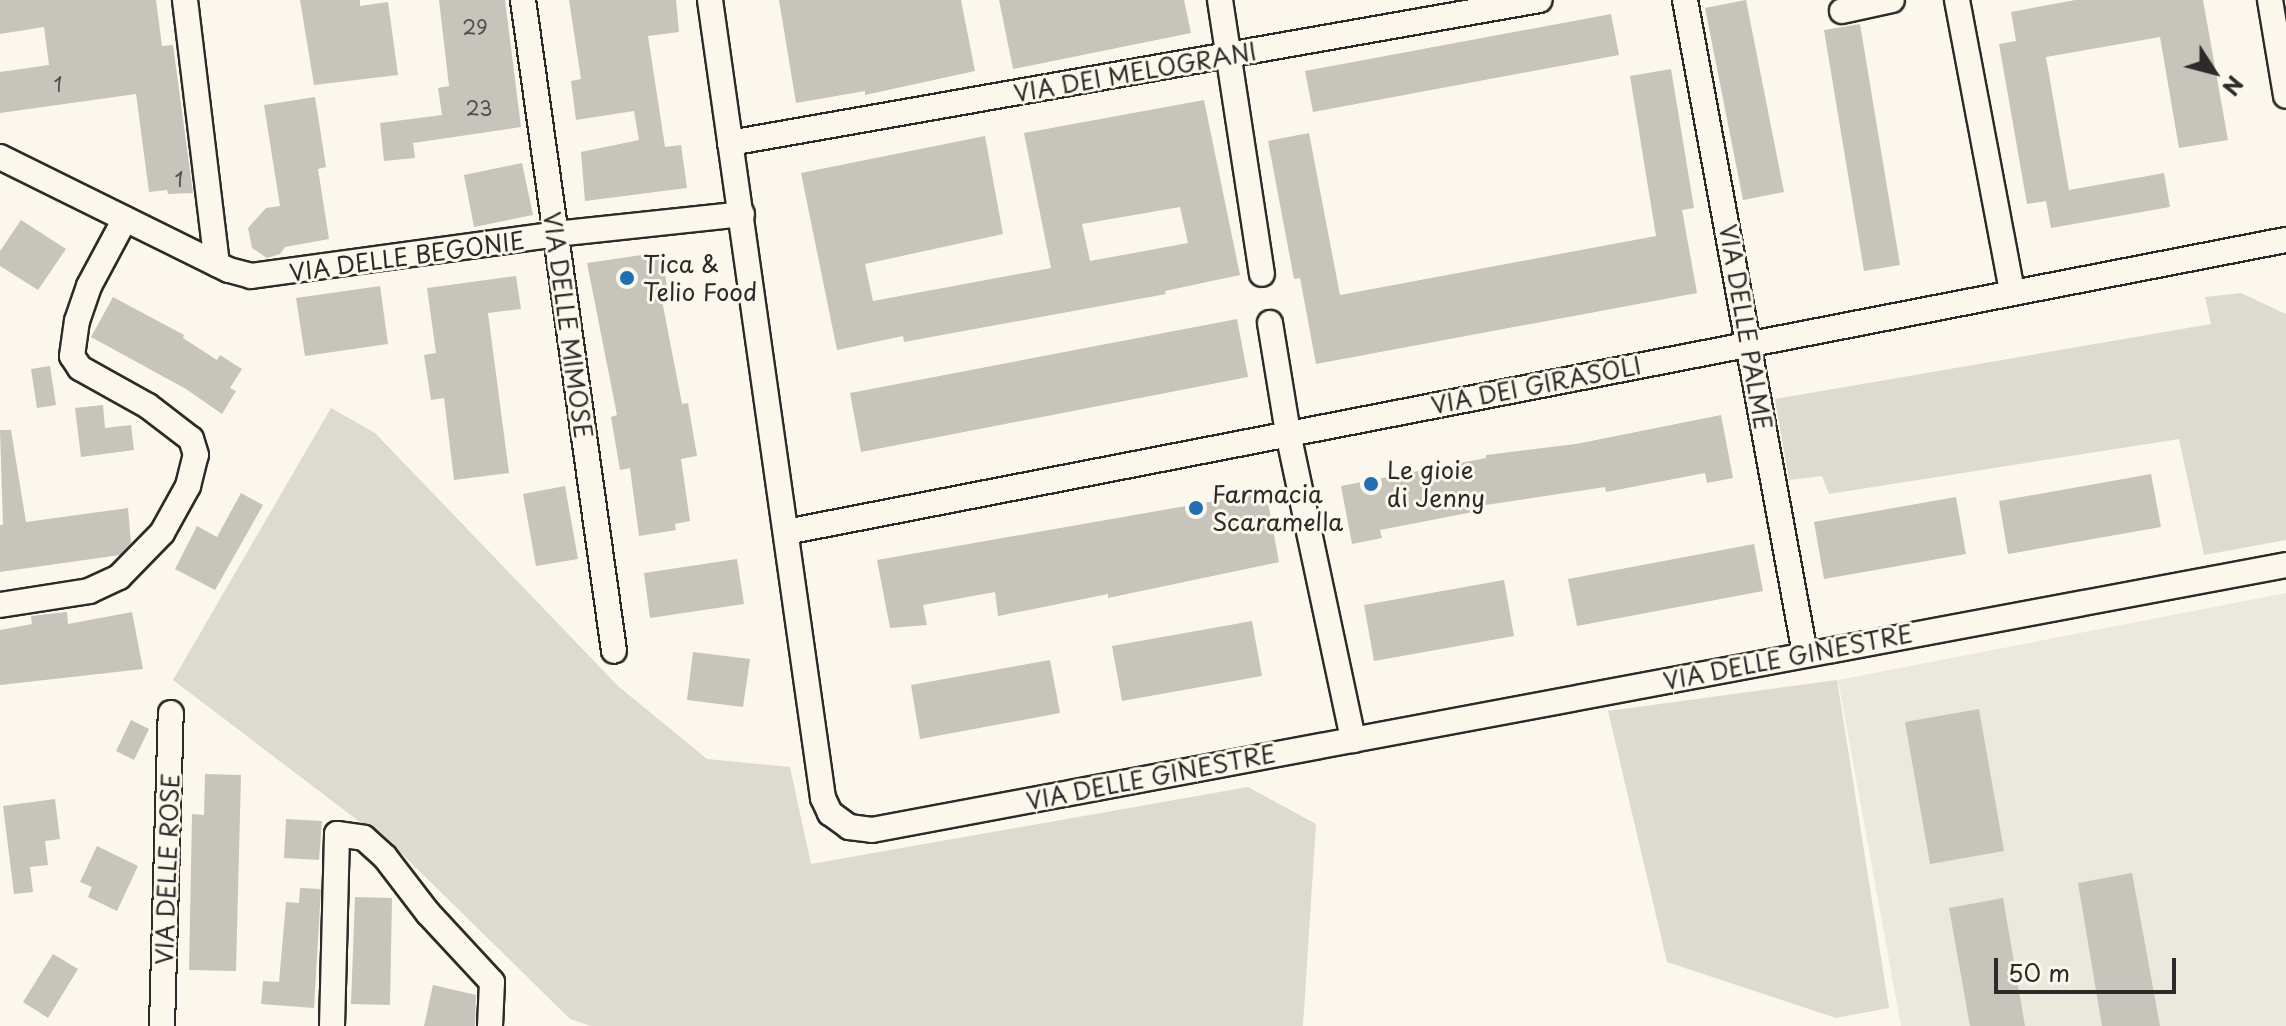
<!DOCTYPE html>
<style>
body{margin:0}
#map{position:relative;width:2286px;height:1026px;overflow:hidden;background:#fbf7ec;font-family:"Playpen Sans",sans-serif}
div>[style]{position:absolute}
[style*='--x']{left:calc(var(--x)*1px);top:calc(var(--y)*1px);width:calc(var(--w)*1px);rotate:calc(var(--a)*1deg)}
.built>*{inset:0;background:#ebe8de}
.green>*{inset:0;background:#dddad0}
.building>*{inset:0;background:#c7c4bc}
.roads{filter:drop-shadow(2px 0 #2b2b2b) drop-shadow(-2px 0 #2b2b2b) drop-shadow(0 2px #2b2b2b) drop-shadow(0 -2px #2b2b2b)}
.minor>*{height:24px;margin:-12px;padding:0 12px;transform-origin:12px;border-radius:12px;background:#fbf7ec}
.dots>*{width:22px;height:22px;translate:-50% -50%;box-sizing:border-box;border:4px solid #fbf7ec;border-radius:50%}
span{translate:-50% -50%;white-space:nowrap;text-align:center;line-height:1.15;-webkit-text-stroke:6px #fbf7ec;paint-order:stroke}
.number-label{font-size:20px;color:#52514f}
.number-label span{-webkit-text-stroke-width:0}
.street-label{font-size:24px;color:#2b2b2b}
.poi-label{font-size:24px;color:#2b2b2b}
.left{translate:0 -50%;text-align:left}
.north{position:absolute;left:2174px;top:32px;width:80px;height:80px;-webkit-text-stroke:6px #fbf7ec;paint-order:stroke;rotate:126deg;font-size:22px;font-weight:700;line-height:32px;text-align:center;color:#2b2b2b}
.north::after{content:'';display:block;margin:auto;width:28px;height:36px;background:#2b2b2b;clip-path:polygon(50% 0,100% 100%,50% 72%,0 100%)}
.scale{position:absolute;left:1994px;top:958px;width:182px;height:36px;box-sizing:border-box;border:4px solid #2b2b2b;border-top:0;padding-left:10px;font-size:24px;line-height:28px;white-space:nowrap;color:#2b2b2b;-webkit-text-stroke:6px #fbf7ec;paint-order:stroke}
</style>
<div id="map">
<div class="built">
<i style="clip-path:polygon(2286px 593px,2286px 1026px,1901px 1026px,1838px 680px)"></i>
</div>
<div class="green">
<i style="clip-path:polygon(2241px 293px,2286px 314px,2286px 540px,2204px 555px,2179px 439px,1829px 494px,1822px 476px,1789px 480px,1775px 399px,2211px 324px,2205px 297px)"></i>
<i style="clip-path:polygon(331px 408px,375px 433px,618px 686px,707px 759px,790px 767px,811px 864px,1248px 787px,1316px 824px,1303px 1026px,591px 1026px,570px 1019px,402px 854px,173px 680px)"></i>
<i style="clip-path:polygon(1837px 680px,1889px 1008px,1836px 1018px,1667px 962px,1608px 711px)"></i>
</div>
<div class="building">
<i style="clip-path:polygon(0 0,156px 0,162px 46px,173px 45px,193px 193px,168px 194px,167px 190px,149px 192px,136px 94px,0 113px,0 72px,49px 65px,44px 27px,0 34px)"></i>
<i style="clip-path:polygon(300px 0,360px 0,360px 6px,388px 2px,398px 75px,314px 85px)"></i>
<i style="clip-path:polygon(439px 0,505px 0,521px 127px,413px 143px,415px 158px,384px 161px,380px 123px,442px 115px,438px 88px,449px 86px)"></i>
<i style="clip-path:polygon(569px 0,676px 0,679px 32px,648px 36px,665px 147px,681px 145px,687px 188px,585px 201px,581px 152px,639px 140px,634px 111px,576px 120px,571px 81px,581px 79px)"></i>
<i style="clip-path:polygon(779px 0,961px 0,975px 71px,865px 95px,865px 91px,796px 103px)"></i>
<i style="clip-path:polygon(999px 0,1184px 0,1191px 33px,1013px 69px)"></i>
<i style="clip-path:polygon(1746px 0,1784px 192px,1743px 200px,1705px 8px)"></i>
<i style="clip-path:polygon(2075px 0,2203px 0,2228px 140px,2179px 148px,2160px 37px,2046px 57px,2069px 190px,2164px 173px,2170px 207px,2051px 228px,2046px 201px,2027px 204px,1999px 44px,2016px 41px,2011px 12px)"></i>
<i style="clip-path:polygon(1611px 14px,1619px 55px,1313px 112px,1305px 71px)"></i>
<i style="clip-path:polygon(1860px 24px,1900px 265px,1864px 271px,1824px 30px)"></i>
<i style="clip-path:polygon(1671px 69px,1694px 208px,1682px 210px,1697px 293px,1316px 364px,1300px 278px,1294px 279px,1268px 141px,1309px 133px,1340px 295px,1656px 236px,1630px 76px)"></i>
<i style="clip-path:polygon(315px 97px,326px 167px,318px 169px,329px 239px,285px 247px,280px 254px,267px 258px,252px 248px,248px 228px,266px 208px,280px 206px,264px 105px)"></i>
<i style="clip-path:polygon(evenodd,1204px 100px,1240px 275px,1165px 291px,1166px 294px,904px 342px,903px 336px,837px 350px,801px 173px,985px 136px,1003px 234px,865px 264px,873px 301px,1051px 268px,1024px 133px,1204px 100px,1180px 207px,1188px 243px,1090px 261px,1082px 224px,1180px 207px)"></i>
<i style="clip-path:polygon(522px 163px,533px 215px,474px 227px,464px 175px)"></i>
<i style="clip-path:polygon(21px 220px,66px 249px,38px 290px,0 266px,0 251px)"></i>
<i style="clip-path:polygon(662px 252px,667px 288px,660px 290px,682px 404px,688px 403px,697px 456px,681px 459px,690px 521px,675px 524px,676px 530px,639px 536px,630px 468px,620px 470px,611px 417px,617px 415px,587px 263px)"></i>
<i style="clip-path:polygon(516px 276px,521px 309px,488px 313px,509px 473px,454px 480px,444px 398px,431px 400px,424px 355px,436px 353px,427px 288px)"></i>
<i style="clip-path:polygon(380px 286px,388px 344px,305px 356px,296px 298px)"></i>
<i style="clip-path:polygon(113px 297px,184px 335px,183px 338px,217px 360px,220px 355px,242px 369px,230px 388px,236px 391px,222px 414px,186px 389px,91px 337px)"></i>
<i style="clip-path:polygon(1237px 319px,1248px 377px,861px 452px,850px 393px)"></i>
<i style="clip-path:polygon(50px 366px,56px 405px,37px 408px,31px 369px)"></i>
<i style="clip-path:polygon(103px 405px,105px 428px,131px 425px,134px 450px,81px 457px,75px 408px)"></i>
<i style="clip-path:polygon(1721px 415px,1733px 478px,1707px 483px,1705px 473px,1606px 492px,1605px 487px,1472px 507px,1473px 512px,1380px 530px,1382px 538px,1352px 544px,1341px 486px,1486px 458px,1486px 455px,1576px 444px)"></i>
<i style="clip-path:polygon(0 430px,11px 430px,26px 522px,128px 508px,131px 543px,120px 555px,0 572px,0 525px,3px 525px)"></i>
<i style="clip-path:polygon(2151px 474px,2161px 527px,2008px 554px,1999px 501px)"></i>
<i style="clip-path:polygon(565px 486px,578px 559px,536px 566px,523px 494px)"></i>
<i style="clip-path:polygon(1266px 492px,1279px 562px,1108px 598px,1108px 594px,998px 616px,995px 592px,923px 605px,927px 625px,890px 628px,877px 560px)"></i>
<i style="clip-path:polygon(241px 493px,263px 505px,215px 590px,175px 569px,197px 526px,217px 537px)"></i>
<i style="clip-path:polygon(1956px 497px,1966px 554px,1824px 579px,1814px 522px)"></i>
<i style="clip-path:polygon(1754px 544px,1763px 591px,1577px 626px,1568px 579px)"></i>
<i style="clip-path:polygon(737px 559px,744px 604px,650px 618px,644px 573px)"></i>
<i style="clip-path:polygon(1504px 580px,1514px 636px,1374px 661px,1364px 605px)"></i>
<i style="clip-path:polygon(67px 612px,68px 624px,132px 612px,143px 669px,0 685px,0 630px,32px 624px,31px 616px)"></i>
<i style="clip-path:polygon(1252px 621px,1262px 676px,1122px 701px,1112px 646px)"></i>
<i style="clip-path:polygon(693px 652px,750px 659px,743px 707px,687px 700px)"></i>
<i style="clip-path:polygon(1050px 660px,1060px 713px,920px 739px,911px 685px)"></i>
<i style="clip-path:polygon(1979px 709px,2004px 851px,1930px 864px,1905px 722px)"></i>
<i style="clip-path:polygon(131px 720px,149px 729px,134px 760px,116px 751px)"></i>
<i style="clip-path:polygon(205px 774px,241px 775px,236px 971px,189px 970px,192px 814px,204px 815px)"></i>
<i style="clip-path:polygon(55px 799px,60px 839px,45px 841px,48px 865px,30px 867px,33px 892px,14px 894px,3px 806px)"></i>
<i style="clip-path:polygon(286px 819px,322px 821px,319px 860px,284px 858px)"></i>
<i style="clip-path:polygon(97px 846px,138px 866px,117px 911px,88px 897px,92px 887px,80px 882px)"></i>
<i style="clip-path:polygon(2132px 873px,2160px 1026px,2102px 1026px,2078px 883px)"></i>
<i style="clip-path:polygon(300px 888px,321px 889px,314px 1008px,261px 1004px,263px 981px,279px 982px,286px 902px,299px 903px)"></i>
<i style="clip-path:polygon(355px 897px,392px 898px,390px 1005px,351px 1004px)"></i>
<i style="clip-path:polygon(2003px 898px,2025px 1026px,1970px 1026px,1949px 908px)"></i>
<i style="clip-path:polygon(53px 954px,78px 969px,48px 1018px,23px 1002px)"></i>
<i style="clip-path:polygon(433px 985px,476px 995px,475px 1026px,424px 1026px)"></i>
</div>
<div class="roads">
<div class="minor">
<i style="--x:185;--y:0;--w:266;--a:83.1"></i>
<i style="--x:523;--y:0;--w:657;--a:82.04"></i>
<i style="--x:710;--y:0;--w:806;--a:81.94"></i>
<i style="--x:823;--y:798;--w:17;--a:65"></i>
<i style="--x:830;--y:813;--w:24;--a:36"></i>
<i style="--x:849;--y:827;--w:23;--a:7"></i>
<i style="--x:872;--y:830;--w:1439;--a:-10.61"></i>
<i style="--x:1220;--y:0;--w:277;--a:81.3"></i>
<i style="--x:1685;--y:0;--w:665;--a:79.6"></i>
<i style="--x:1957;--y:0;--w:297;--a:79.3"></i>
<i style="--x:2270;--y:0;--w:97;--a:80.5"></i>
<i style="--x:1842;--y:11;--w:51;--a:-12.4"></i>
<i style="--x:730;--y:143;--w:822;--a:-10.02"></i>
<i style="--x:0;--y:157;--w:255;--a:26.3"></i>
<i style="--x:229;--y:270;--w:23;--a:15"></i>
<i style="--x:251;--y:276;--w:308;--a:-7.8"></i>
<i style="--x:556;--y:234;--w:187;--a:-6.1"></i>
<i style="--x:1270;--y:323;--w:111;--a:80.7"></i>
<i style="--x:1288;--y:433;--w:314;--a:78"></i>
<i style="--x:786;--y:532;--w:1528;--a:-11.02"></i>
<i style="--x:0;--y:605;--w:90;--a:-8.9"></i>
<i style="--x:89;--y:591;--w:33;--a:-25"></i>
<i style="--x:119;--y:577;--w:62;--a:-45.7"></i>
<i style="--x:162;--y:533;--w:54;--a:-61"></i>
<i style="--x:188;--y:486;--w:32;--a:-76"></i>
<i style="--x:196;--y:455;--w:17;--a:-107"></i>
<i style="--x:191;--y:439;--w:54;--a:-142.5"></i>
<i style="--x:148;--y:406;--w:78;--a:-150.8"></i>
<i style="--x:80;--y:368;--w:14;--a:-124"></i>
<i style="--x:72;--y:356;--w:35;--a:-82"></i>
<i style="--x:77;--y:321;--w:37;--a:-71"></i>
<i style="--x:89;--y:286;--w:76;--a:-61.8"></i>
<i style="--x:162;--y:1026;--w:313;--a:-88.4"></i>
<i style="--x:332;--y:1026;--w:192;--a:-88.5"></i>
<i style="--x:337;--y:834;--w:27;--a:8"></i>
<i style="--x:364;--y:838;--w:28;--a:42"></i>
<i style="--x:385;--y:857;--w:71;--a:52.5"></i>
<i style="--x:428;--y:913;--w:94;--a:47.2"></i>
<i style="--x:492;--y:982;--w:44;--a:92.6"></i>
</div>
</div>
<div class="dots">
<i style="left:627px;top:278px;background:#1f6fb2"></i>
<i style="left:1371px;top:484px;background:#1f6fb2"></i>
<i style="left:1196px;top:508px;background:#1f6fb2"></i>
</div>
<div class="number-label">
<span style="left:475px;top:27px">29</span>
<span style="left:58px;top:84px">1</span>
<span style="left:479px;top:108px">23</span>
<span style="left:179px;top:179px">1</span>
</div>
<div class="street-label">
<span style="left:1135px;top:72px;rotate:-10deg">VIA DEI MELOGRANI</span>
<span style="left:407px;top:256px;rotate:-8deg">VIA DELLE BEGONIE</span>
<span style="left:568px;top:325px;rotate:82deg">VIA DELLE MIMOSE</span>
<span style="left:1746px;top:327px;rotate:80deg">VIA DELLE PALME</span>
<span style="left:1536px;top:385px;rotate:-11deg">VIA DEI GIRASOLI</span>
<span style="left:1788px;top:657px;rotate:-11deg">VIA DELLE GINESTRE</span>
<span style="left:1151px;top:777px;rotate:-11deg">VIA DELLE GINESTRE</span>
<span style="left:167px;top:869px;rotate:-88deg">VIA DELLE ROSE</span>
</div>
<div class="poi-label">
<span class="left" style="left:643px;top:278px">Tica &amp;<br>Telio Food</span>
<span class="left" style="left:1387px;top:484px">Le gioie<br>di Jenny</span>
<span class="left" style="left:1212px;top:508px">Farmacia<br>Scaramella</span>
</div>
<div class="north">N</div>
<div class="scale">50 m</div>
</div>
